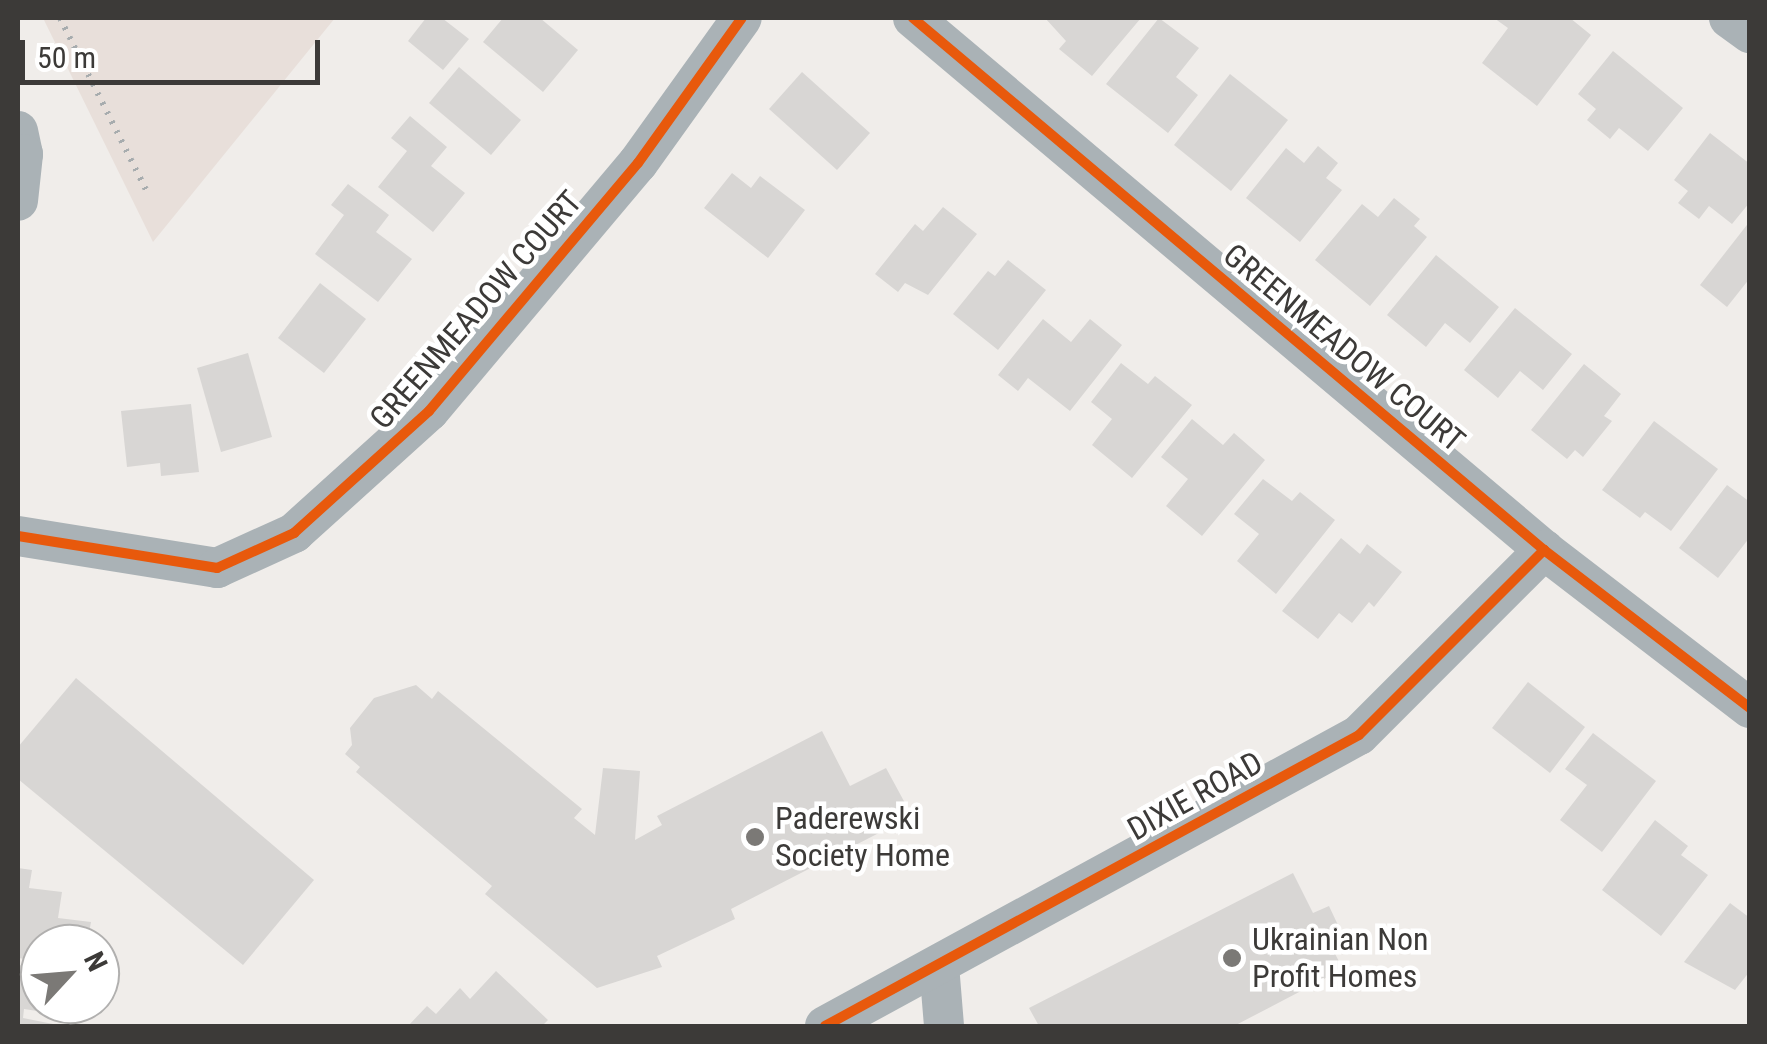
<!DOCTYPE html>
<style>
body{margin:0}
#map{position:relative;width:1767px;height:1044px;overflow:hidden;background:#f0edea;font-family:"Roboto Condensed",sans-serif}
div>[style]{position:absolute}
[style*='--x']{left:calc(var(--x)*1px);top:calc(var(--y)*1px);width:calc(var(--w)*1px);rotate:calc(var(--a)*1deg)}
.built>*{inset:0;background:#e8dfda}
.building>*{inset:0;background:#d8d6d4}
.path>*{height:6px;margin-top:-3px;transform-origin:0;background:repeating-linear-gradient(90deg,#a7acae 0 2.5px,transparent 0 10.5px)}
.minor>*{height:40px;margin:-20px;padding:0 20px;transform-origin:20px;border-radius:20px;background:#aab2b6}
.cycleway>*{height:10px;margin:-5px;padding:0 5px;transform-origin:5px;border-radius:5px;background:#e8590c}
.dots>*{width:28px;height:28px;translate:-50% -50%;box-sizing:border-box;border:5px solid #fff;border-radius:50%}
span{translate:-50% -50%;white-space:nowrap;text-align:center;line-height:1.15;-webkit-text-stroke:9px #fff;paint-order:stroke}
.street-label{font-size:32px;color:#3c3a38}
.poi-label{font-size:32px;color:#3c3a38}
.left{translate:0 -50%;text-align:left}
.frame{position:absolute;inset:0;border:20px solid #3c3a38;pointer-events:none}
.north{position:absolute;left:20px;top:924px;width:100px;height:100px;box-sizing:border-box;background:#fff;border:2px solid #b1b0af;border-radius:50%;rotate:64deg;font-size:28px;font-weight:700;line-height:40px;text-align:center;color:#3c3a38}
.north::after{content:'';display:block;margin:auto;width:35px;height:45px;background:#7b7976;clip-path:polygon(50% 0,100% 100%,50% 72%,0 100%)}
.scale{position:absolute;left:20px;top:40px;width:300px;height:45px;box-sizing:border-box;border:5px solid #3c3a38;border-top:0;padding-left:12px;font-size:30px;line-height:35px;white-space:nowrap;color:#3c3a38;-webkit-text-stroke:8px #fff;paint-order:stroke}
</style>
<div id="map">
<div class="built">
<i style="clip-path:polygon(43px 18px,335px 18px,153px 242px)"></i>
</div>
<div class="building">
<i style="clip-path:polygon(426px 18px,442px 18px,469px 39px,443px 70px,408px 41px)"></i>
<i style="clip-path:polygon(503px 18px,540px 18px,578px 50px,543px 92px,483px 42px)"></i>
<i style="clip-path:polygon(1045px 18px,1141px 18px,1092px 76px,1059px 49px,1066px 41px)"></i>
<i style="clip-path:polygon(1159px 18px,1199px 48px,1176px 77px,1198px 95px,1168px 133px,1106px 84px)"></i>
<i style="clip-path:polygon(1494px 18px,1570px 18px,1591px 35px,1537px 106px,1482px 63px,1508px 28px)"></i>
<i style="clip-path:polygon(1613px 51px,1683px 108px,1648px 151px,1619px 128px,1610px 139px,1587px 120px,1596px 109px,1578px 94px)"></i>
<i style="clip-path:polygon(459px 67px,521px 120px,491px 155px,429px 103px)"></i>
<i style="clip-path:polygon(802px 72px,870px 133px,837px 170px,769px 109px)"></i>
<i style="clip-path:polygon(1230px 74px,1288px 120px,1231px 191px,1174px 145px)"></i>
<i style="clip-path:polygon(410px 116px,447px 147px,431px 166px,465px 193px,433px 232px,378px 187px,407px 151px,391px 138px)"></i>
<i style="clip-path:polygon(1710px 133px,1750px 164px,1750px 202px,1732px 224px,1709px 206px,1699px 219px,1678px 203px,1688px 191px,1674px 180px)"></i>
<i style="clip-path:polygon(1318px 146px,1338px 163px,1326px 178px,1342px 190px,1300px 242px,1246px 198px,1286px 148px,1304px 163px)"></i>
<i style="clip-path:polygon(732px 173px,751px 188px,760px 176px,805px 210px,768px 258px,704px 208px)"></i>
<i style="clip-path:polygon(348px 184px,389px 215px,376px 232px,412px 259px,378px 302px,315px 254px,344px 215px,331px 205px)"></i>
<i style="clip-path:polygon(1394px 198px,1420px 219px,1414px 226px,1427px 237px,1370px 306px,1315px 260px,1362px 204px,1378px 217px)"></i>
<i style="clip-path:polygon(943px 207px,977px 234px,928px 295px,905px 283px,898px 292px,875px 274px,915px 224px,923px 231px)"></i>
<i style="clip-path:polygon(1750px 221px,1750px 278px,1727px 307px,1700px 285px)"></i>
<i style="clip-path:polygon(1436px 255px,1499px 307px,1470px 343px,1445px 323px,1426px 347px,1387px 315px)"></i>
<i style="clip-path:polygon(1008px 260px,1046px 290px,998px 350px,953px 314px,988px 271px,995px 276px)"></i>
<i style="clip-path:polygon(320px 283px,366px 319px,324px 373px,278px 338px)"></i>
<i style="clip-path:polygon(1515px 308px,1572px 354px,1543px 390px,1520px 371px,1498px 398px,1464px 370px)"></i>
<i style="clip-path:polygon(1043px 319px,1071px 342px,1090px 319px,1122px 345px,1070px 411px,1028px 378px,1018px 391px,998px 375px)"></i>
<i style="clip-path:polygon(248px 353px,272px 437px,221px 452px,197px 368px)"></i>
<i style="clip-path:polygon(1121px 363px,1148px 384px,1155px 376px,1192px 405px,1132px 478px,1092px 445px,1112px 419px,1091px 402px)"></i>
<i style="clip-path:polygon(1584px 364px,1621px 394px,1604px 416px,1612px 421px,1583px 457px,1575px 450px,1567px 459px,1531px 430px)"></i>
<i style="clip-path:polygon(191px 404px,199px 472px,161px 476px,160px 463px,127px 467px,121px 411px)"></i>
<i style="clip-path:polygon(1192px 419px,1223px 445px,1234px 433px,1265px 460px,1202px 536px,1166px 506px,1188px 479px,1161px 457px)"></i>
<i style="clip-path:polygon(1654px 421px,1718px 469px,1671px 531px,1645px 512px,1640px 518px,1602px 490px)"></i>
<i style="clip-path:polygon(1263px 479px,1292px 501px,1300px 492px,1335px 520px,1276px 594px,1237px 561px,1259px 534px,1234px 514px)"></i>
<i style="clip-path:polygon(1727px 485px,1750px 502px,1750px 537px,1718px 578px,1679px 548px)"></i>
<i style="clip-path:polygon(1341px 538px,1360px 554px,1367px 544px,1402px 572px,1374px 607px,1369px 602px,1352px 623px,1339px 613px,1318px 639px,1282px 611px)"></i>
<i style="clip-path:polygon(76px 678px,314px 880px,243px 965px,18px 779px,18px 747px)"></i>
<i style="clip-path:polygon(1528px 682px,1585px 727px,1550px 773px,1492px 728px)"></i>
<i style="clip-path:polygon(416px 685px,432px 699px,438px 691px,582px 809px,574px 818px,595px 835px,603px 768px,640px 771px,635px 840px,662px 825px,657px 816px,822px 731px,850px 786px,886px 768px,912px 816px,731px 909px,735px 919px,657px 956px,662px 967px,597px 988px,485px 894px,492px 886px,356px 772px,360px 767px,345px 754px,352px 745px,350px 728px,374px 698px)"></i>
<i style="clip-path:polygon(1593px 733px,1656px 781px,1602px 852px,1560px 820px,1587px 785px,1565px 769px)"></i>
<i style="clip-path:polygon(1655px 820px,1688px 846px,1681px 855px,1708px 875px,1661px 936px,1602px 890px)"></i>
<i style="clip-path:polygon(18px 868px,32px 870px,29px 888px,62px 892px,58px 918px,91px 922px,87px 944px,40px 944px,40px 961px,18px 958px)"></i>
<i style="clip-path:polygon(1293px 873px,1313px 913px,1329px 906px,1345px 940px,1332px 948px,1343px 969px,1234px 1026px,1039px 1026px,1029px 1008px)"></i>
<i style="clip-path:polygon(1730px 903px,1750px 918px,1750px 971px,1735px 990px,1684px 962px)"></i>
<i style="clip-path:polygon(18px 965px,40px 968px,40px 1004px,78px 1004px,76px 1017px,24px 1009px,23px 1018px,63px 1026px,18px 1026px)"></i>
<i style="clip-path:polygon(496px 971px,548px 1020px,542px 1026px,408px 1026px,427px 1006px,436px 1014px,460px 988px,470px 999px)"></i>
</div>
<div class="path">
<i style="--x:60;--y:18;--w:195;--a:63.4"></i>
</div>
<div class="minor">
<i style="--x:913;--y:18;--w:825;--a:40.13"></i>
<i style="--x:1544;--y:550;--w:260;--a:37.5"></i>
<i style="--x:1729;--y:18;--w:26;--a:36"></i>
<i style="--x:18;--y:131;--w:24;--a:78"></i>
<i style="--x:23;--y:154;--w:47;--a:96.1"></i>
<i style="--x:18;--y:536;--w:202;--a:9.1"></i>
<i style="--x:217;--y:568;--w:85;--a:-24.4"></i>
<i style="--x:294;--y:533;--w:182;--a:-42.1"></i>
<i style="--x:429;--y:411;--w:324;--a:-49.9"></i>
<i style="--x:638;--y:163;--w:178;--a:-54.4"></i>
<i style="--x:939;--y:965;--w:61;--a:85.3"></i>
<i style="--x:825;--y:1026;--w:608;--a:-28.59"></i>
<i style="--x:1359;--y:735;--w:262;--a:-45"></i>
</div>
<div class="cycleway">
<i style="--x:913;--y:18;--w:825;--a:40.13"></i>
<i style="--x:1544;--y:550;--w:260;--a:37.5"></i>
<i style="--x:18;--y:536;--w:202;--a:9.1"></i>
<i style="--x:217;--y:568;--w:85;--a:-24.4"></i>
<i style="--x:294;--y:533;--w:182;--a:-42.1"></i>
<i style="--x:429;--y:411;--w:324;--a:-49.9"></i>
<i style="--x:638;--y:163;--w:178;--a:-54.4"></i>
<i style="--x:825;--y:1026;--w:608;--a:-28.59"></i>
<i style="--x:1359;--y:735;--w:262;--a:-45"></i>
</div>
<div class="dots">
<i style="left:755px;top:837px;background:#7b7976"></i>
<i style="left:1232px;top:958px;background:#7b7976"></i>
</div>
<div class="street-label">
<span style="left:476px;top:310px;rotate:-49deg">GREENMEADOW COURT</span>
<span style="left:1344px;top:348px;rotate:40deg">GREENMEADOW COURT</span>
<span style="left:1195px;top:796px;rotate:-29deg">DIXIE ROAD</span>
</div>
<div class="poi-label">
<span class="left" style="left:775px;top:837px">Paderewski<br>Society Home</span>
<span class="left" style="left:1252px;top:958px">Ukrainian Non<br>Profit Homes</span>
</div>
<div class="frame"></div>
<div class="north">N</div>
<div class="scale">50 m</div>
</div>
